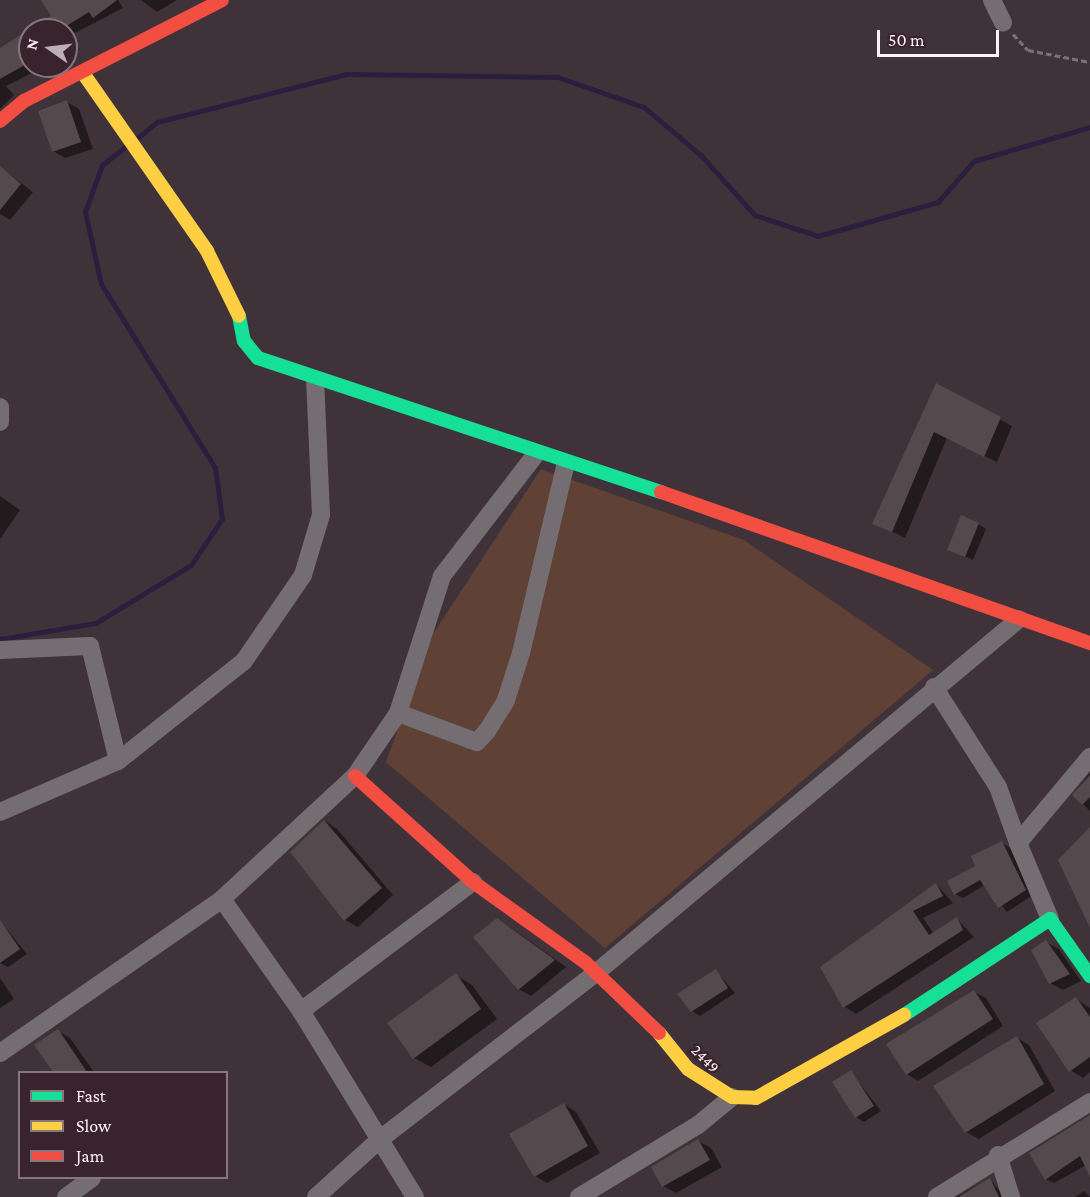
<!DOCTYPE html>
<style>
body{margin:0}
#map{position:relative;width:1090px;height:1197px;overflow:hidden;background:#3f3339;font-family:"Crimson Pro",serif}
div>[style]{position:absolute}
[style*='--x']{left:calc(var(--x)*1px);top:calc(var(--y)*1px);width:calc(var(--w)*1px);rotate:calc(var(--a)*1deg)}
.green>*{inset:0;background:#604135}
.shadow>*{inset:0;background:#0007}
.stream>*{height:4.5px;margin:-2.25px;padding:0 2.25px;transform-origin:2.25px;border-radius:2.25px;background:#2a1f3e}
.building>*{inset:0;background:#54494c}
.path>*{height:3px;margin-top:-1.5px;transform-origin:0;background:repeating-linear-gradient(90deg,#787276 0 6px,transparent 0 9px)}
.street>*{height:18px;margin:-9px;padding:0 9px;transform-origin:9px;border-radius:9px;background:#746d72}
.fast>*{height:14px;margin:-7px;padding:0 7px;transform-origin:7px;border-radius:7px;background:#16e098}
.slow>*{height:14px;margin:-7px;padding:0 7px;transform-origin:7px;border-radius:7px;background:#ffcf43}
.jam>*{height:14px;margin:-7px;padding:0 7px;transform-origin:7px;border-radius:7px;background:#f24e42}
span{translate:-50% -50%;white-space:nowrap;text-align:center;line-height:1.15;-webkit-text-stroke:4.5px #39242e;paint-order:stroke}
.street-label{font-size:16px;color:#fff0f6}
.legend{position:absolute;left:18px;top:1071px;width:210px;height:108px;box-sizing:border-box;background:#39242e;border:2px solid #88767e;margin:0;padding:8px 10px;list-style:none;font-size:18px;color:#fff0f6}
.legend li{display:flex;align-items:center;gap:12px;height:30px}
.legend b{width:30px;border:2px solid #88767e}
.north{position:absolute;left:18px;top:18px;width:60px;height:60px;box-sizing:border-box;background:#39242e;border:2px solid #88767e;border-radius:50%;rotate:284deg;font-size:16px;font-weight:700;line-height:24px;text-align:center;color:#fff0f6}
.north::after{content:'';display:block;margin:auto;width:21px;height:27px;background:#bcaeb4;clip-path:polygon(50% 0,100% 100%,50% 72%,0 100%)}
.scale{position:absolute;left:877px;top:30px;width:122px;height:27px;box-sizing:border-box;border:3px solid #fff0f6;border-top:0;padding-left:8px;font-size:18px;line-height:21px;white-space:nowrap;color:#fff0f6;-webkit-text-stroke:4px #39242e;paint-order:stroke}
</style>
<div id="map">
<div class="green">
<i style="clip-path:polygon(541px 469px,744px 540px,933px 670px,605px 948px,386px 762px,433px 634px)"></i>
</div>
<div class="shadow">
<i style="clip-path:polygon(43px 0,118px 0,123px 8px,71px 35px,79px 50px,66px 56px,66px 30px,31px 30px,53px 16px)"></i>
<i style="clip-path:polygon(141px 0,177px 0,157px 12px)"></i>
<i style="clip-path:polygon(30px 31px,30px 66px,46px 66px,6px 86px,14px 95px,0 109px,0 49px)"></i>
<i style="clip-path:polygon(67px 102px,79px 109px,93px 149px,65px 158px,53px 151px)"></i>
<i style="clip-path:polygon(0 167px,33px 192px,10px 220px,0 214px)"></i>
<i style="clip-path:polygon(936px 385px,1012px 426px,997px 462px,947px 438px,905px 538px,874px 523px)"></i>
<i style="clip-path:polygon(0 496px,20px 510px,0 539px)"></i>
<i style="clip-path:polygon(978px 524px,986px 529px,973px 560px,949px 549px)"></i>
<i style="clip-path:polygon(1090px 773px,1090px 811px,1074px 795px)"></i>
<i style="clip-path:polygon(325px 821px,337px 829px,393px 895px,358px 927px,345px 920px)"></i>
<i style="clip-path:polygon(1002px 843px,1010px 848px,1033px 895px,1007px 912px,985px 885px,963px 898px,955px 894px)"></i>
<i style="clip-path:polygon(937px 885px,953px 903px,923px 918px,934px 934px,957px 919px,974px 937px,856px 1014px,845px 1007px,822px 967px)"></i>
<i style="clip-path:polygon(497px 919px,510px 927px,566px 967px,531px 996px,519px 989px)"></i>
<i style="clip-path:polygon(0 921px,27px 954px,8px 967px,0 963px)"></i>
<i style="clip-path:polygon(1046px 942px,1059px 949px,1081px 981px,1063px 990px,1050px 983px)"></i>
<i style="clip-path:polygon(716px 971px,735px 993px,700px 1016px,692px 1011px)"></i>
<i style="clip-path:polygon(456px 975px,472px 985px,497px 1019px,431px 1067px,414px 1058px)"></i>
<i style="clip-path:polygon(0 978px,14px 999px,0 1008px)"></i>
<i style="clip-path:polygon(974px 992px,986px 998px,1003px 1026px,918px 1081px,907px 1074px)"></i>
<i style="clip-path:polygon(1076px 999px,1090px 1008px,1090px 1072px,1083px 1078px,1070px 1070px)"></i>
<i style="clip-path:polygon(58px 1031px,70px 1038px,94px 1072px,55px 1072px,36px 1046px)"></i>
<i style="clip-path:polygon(1017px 1038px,1029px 1045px,1055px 1091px,979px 1139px,966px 1132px)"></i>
<i style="clip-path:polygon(851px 1072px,881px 1111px,864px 1122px,856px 1117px)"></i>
<i style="clip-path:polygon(564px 1104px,576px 1112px,600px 1153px,547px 1183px,535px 1176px)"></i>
<i style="clip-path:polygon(1090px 1119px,1090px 1163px,1054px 1183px,1046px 1179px)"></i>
<i style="clip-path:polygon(698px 1141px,711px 1148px,722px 1167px,676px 1193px,663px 1186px)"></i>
<i style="clip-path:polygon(990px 1179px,1004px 1197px,956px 1197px)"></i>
<i style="clip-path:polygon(1084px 1191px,1090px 1197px,1075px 1197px)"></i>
</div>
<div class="stream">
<i style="--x:139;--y:137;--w:23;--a:-40"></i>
<i style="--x:157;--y:122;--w:196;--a:-14.2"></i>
<i style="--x:347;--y:74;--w:211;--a:0.8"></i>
<i style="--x:558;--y:77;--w:91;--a:19.2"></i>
<i style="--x:644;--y:107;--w:75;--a:40.1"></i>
<i style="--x:701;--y:155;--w:81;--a:48"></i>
<i style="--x:755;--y:215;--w:66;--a:18.4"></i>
<i style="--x:818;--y:236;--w:125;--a:-15.8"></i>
<i style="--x:938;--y:202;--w:55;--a:-48.7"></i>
<i style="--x:974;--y:161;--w:121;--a:-16.3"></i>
<i style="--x:0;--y:639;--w:97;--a:-9.5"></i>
<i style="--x:96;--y:623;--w:111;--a:-31.4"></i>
<i style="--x:191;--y:565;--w:55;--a:-56"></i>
<i style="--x:222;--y:519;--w:51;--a:-97.8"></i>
<i style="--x:215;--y:468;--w:216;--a:-121.8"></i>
<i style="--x:101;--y:284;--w:74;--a:-102.5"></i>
<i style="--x:85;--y:212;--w:50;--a:-70.1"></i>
<i style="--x:102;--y:165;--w:29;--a:-38"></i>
</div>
<div class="building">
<i style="clip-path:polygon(41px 0,117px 0,93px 18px,89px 12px,60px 30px,30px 30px,30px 62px,0 79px,0 48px,51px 16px)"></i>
<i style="clip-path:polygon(67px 100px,81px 142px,52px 152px,38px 111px)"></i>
<i style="clip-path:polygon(0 166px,21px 184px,0 210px)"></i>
<i style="clip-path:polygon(936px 383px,1001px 417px,984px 457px,934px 432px,892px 532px,872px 524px)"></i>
<i style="clip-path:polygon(961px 515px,979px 523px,965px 557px,947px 550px)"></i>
<i style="clip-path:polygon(1090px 775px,1090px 797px,1082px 805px,1072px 795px)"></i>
<i style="clip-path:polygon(324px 820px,382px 888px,344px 921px,290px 852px)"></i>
<i style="clip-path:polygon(1090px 827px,1090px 928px,1058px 860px)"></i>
<i style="clip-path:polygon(1002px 841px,1026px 890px,998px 908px,980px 880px,954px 895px,947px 881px,975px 866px,971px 856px)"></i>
<i style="clip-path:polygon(936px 883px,943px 896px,913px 911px,929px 935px,957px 917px,963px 930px,843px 1008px,820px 967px)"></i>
<i style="clip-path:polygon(497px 918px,555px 960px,518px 990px,473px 937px)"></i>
<i style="clip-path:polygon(0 920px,20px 949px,0 963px)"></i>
<i style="clip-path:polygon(1046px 940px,1070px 974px,1049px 984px,1031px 950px)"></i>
<i style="clip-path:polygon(716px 969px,728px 988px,691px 1012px,677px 994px)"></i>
<i style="clip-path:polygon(456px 973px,481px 1009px,413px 1059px,387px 1023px)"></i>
<i style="clip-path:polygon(974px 990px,993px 1019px,906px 1075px,886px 1044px)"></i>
<i style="clip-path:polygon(1076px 997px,1090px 1017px,1090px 1057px,1069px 1072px,1036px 1023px)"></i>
<i style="clip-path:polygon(58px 1029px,87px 1072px,53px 1072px,34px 1045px)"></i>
<i style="clip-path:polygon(1017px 1036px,1044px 1084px,965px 1133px,933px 1086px)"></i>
<i style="clip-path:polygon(851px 1070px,874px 1106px,855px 1118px,832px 1082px)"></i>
<i style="clip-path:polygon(564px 1103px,588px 1146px,534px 1177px,509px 1134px)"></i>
<i style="clip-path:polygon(1090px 1115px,1090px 1177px,1080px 1156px,1045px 1180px,1029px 1153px)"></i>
<i style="clip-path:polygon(698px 1139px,710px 1160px,662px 1187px,651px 1167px)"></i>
<i style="clip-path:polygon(990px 1178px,999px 1197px,958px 1197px)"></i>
</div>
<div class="path">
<i style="--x:1013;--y:34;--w:22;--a:47"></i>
<i style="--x:1028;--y:50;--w:63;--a:11"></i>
</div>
<div class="street">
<i style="--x:992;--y:0;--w:25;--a:64"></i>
<i style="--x:0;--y:407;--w:15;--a:90"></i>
<i style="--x:0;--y:650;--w:90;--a:-2.5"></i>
<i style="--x:90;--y:646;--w:118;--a:76.3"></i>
<i style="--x:934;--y:687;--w:119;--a:57.4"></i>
<i style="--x:998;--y:787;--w:59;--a:70.3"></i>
<i style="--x:398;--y:713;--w:84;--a:20.2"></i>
<i style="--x:477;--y:742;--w:15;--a:-48"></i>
<i style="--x:487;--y:731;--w:36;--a:-58"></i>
<i style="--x:506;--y:700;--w:49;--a:-72.3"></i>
<i style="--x:521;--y:653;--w:195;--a:-76.7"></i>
<i style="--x:0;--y:812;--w:129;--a:-23.4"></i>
<i style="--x:118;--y:761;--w:161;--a:-38.4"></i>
<i style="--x:244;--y:661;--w:104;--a:-55.5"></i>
<i style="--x:303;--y:575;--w:63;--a:-73.3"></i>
<i style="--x:321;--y:515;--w:135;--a:-92.5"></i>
<i style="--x:222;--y:899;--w:137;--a:54.8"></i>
<i style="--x:301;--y:1011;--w:218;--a:58.5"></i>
<i style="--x:1050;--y:919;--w:82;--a:-112.8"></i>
<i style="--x:1018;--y:843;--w:112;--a:-50.1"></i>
<i style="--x:301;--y:1011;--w:215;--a:-36.9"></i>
<i style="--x:0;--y:1053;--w:270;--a:-34.7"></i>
<i style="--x:222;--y:899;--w:181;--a:-42.8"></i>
<i style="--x:355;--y:776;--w:76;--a:-55.7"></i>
<i style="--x:398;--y:713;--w:144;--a:-72.2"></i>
<i style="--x:442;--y:576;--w:154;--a:-52.4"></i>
<i style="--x:998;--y:1155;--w:44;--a:72.8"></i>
<i style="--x:66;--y:1197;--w:32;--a:-36"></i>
<i style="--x:316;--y:1197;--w:85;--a:-42.1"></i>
<i style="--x:379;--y:1140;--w:275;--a:-37.6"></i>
<i style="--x:597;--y:972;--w:550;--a:-39.91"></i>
<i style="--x:579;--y:1197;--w:139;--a:-31.2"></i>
<i style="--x:698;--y:1125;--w:44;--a:-39.5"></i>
<i style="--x:937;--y:1197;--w:180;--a:-31.8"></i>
</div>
<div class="fast">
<i style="--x:239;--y:316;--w:25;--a:79"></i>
<i style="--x:244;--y:341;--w:22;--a:51"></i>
<i style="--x:258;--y:358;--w:425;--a:18.4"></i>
<i style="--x:904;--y:1015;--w:175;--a:-33.3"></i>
<i style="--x:1050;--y:919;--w:70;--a:54.9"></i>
</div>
<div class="slow">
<i style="--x:83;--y:73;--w:217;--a:55.1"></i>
<i style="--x:207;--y:251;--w:72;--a:63.8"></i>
<i style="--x:659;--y:1033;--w:46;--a:51.1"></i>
<i style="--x:688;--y:1069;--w:52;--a:32.5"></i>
<i style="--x:732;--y:1097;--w:24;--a:2"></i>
<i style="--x:756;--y:1098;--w:170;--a:-29.3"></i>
</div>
<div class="jam">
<i style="--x:0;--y:121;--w:31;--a:-40"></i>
<i style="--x:24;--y:101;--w:222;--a:-27"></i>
<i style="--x:661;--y:492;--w:455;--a:19.4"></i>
<i style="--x:355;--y:776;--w:159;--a:41.9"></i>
<i style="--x:473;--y:882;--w:139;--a:35.6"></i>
<i style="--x:586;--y:963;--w:101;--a:43.8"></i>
</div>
<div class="street-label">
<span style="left:705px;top:1059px;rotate:45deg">2449</span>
</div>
<ul class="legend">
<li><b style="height:8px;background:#16e098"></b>Fast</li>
<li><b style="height:8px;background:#ffcf43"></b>Slow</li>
<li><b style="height:8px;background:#f24e42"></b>Jam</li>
</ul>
<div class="north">N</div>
<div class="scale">50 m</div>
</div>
